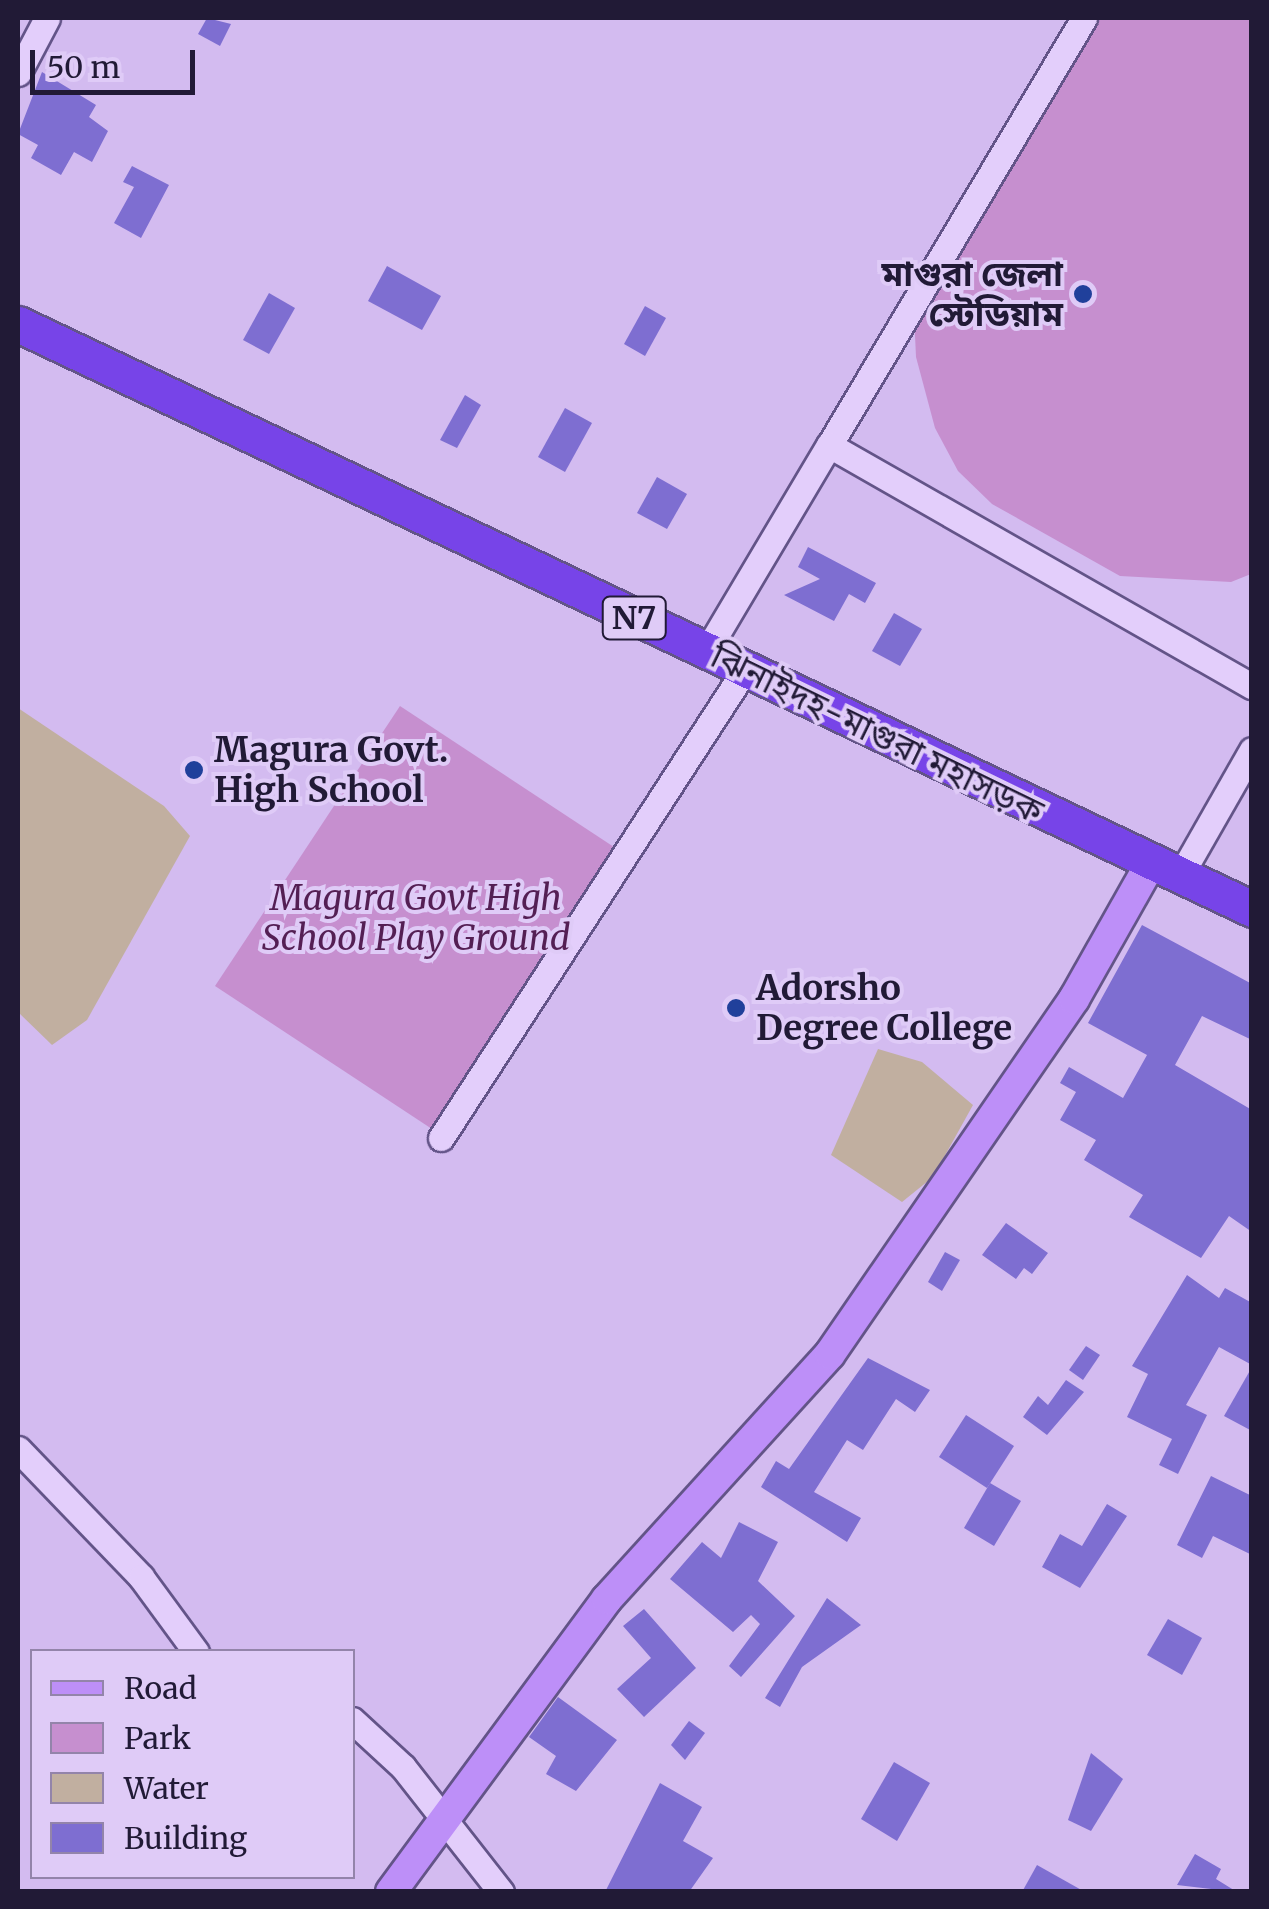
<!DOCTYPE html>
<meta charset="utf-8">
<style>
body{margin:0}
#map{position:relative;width:1269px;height:1909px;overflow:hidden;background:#d3bbf0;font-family:Merriweather,"Noto Sans Bengali",serif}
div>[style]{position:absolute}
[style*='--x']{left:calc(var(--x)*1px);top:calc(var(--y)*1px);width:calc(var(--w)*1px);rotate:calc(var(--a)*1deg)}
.green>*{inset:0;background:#c68fcf}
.water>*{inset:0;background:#c1afa0}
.building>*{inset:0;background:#7e6ed1}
.roads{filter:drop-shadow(2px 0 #635488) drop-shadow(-2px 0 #635488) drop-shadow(0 2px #635488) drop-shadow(0 -2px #635488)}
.minor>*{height:25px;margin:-12.5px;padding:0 12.5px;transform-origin:12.5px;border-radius:12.5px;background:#e3cefb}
.major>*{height:30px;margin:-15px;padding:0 15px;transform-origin:15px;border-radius:15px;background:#bd8ff8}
.highway>*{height:35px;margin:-17.5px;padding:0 17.5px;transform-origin:17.5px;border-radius:17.5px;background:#7744e8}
.dots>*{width:28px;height:28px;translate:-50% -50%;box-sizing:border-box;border:5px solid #dfcbf7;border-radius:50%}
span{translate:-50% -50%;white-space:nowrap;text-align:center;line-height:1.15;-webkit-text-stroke:8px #dfcbf7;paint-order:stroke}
.shield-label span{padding:2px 8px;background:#dfcbf7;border:2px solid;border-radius:8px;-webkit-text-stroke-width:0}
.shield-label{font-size:32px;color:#211a36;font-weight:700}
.poi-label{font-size:35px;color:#211a36;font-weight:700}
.right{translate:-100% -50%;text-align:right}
.left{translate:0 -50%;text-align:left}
.street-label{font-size:35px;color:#211a36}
.park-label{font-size:35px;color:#541f54;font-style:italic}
.frame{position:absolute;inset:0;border:20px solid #211a36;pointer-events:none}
.legend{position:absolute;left:30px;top:1649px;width:325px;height:230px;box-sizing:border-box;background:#dfcbf7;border:2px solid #9384aa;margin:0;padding:12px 18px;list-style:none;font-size:30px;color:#211a36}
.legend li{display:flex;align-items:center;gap:20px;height:50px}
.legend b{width:50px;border:2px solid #9384aa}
.scale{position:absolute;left:30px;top:50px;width:165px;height:45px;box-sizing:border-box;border:5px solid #211a36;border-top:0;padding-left:12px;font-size:30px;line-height:35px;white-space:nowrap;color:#211a36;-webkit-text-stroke:8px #dfcbf7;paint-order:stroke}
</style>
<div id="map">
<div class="green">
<i style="clip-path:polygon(1078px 18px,1251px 18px,1251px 574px,1231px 582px,1120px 576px,992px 504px,958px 471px,935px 428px,916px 357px,914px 313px)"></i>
<i style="clip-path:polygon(400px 706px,617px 849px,432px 1129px,215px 986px)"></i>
</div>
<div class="water">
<i style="clip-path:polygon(18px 708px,164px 806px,190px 836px,87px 1020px,52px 1045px,18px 1012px)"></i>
<i style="clip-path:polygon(878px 1049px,922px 1062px,973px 1105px,933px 1177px,902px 1202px,831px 1155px)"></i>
</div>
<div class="building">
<i style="clip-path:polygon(207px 18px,231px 24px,220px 46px,198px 34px)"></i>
<i style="clip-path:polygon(42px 72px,96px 105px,89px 117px,108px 131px,92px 162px,74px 152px,61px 175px,31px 158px,38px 145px,18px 134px)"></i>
<i style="clip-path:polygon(132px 166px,169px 185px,141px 238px,114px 223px,134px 187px,123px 182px)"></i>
<i style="clip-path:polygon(387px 266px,441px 296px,422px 330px,368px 301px)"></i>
<i style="clip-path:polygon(269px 293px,295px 308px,269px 354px,243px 340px)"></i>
<i style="clip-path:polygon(645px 306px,666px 318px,645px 356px,624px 344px)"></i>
<i style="clip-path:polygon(465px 395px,481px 405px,457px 448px,440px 440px)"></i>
<i style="clip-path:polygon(565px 408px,592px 423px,565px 472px,538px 457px)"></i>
<i style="clip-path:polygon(657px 477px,687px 494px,667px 529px,637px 513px)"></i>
<i style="clip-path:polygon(808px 547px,876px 583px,865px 603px,849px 594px,834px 621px,784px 595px,820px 579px,798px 567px)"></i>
<i style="clip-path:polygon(894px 613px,922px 629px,900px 666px,872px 651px)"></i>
<i style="clip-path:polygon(1142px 925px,1252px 984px,1252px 1040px,1202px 1016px,1175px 1065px,1252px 1110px,1252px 1232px,1229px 1216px,1201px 1258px,1129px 1217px,1143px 1195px,1084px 1160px,1096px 1140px,1060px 1120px,1076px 1092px,1060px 1083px,1069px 1067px,1123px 1098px,1147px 1055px,1088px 1023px)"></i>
<i style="clip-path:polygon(1006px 1223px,1048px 1253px,1032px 1274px,1024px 1268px,1016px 1279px,982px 1255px)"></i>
<i style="clip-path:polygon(945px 1252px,960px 1260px,942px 1291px,928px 1282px)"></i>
<i style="clip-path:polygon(1187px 1275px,1219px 1298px,1225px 1288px,1252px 1303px,1252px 1365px,1219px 1347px,1186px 1405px,1207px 1415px,1178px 1474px,1159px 1465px,1172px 1439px,1127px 1417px,1148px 1374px,1132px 1366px)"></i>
<i style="clip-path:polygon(1086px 1346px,1100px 1355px,1083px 1380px,1069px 1370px)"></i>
<i style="clip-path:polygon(868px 1358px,930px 1390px,915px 1412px,896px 1399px,863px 1450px,847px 1440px,814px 1492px,861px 1518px,847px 1542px,761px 1487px,776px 1461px,789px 1469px)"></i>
<i style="clip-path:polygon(1252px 1367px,1252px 1431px,1224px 1416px)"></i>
<i style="clip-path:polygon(1066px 1380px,1084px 1392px,1047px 1435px,1023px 1417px,1038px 1396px,1048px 1405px)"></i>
<i style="clip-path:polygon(966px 1415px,1014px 1446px,987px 1488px,939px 1457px)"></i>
<i style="clip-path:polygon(1211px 1476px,1252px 1496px,1252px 1555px,1213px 1536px,1202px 1558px,1177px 1545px)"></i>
<i style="clip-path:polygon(990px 1483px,1021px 1501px,994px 1546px,964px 1528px)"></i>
<i style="clip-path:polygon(1107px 1504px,1127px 1516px,1080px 1588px,1042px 1567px,1060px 1534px,1082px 1546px)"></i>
<i style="clip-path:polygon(739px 1522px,778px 1542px,758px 1581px,795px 1616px,741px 1677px,729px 1666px,760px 1624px,751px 1615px,733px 1632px,670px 1579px,702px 1542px,721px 1558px)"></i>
<i style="clip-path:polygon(827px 1598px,861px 1625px,802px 1667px,780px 1707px,765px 1698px)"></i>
<i style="clip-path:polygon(644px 1609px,696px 1668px,644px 1717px,617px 1689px,651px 1658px,623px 1626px)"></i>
<i style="clip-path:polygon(1168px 1619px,1202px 1638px,1182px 1675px,1147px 1655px)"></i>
<i style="clip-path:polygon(558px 1697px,617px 1740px,576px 1791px,546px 1774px,556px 1756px,529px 1737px)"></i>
<i style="clip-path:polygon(689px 1721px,705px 1733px,685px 1760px,671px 1745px)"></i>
<i style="clip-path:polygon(1091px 1753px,1123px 1779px,1091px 1831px,1068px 1820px)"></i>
<i style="clip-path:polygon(894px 1762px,930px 1783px,897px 1841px,861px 1819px)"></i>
<i style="clip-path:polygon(660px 1783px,702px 1807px,683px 1841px,713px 1858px,689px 1892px,605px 1892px)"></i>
<i style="clip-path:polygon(1195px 1854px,1221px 1869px,1216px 1879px,1237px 1892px,1177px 1885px)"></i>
<i style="clip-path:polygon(1037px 1865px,1085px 1892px,1022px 1892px)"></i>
</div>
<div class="roads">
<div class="minor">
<i style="--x:1084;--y:18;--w:497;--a:120.8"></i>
<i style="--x:829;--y:445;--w:487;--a:29.7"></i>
<i style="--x:18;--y:73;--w:62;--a:-62.2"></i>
<i style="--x:706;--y:652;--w:241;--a:-59.3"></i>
<i style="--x:1180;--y:876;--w:145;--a:-60.3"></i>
<i style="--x:441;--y:1138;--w:557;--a:-57.02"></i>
<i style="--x:18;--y:1449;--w:178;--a:46.1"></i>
<i style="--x:141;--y:1577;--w:93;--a:53.7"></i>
<i style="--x:352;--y:1720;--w:69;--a:42.7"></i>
<i style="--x:403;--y:1767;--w:159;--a:51.9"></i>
</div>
<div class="major">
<i style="--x:391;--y:1892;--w:364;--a:-53.6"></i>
<i style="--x:607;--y:1599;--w:331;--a:-47.7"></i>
<i style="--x:830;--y:1354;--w:431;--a:-55.5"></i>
<i style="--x:1074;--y:999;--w:156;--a:-60.5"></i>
</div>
<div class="highway">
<i style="--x:18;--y:324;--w:1366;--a:25.36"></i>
</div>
</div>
<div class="dots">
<i style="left:1083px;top:294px;background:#20409b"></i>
<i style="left:194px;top:770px;background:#20409b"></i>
<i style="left:736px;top:1008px;background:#20409b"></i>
</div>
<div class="shield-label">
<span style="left:634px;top:618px">N7</span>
</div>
<div class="poi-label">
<span class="right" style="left:1063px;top:294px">মাগুরা জেলা<br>স্টেডিয়াম</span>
<span class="left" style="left:214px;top:770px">Magura Govt.<br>High School</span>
<span class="left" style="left:756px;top:1008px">Adorsho<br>Degree College</span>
</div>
<div class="street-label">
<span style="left:877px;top:734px;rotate:26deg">ঝিনাইদহ-মাগুরা মহাসড়ক</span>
</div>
<div class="park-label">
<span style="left:416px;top:918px">Magura Govt High<br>School Play Ground</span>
</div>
<div class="frame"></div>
<ul class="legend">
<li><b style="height:12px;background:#bd8ff8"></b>Road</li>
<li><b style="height:28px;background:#c68fcf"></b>Park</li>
<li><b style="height:28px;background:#c1afa0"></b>Water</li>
<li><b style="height:28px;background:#7e6ed1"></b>Building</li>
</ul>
<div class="scale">50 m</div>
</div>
